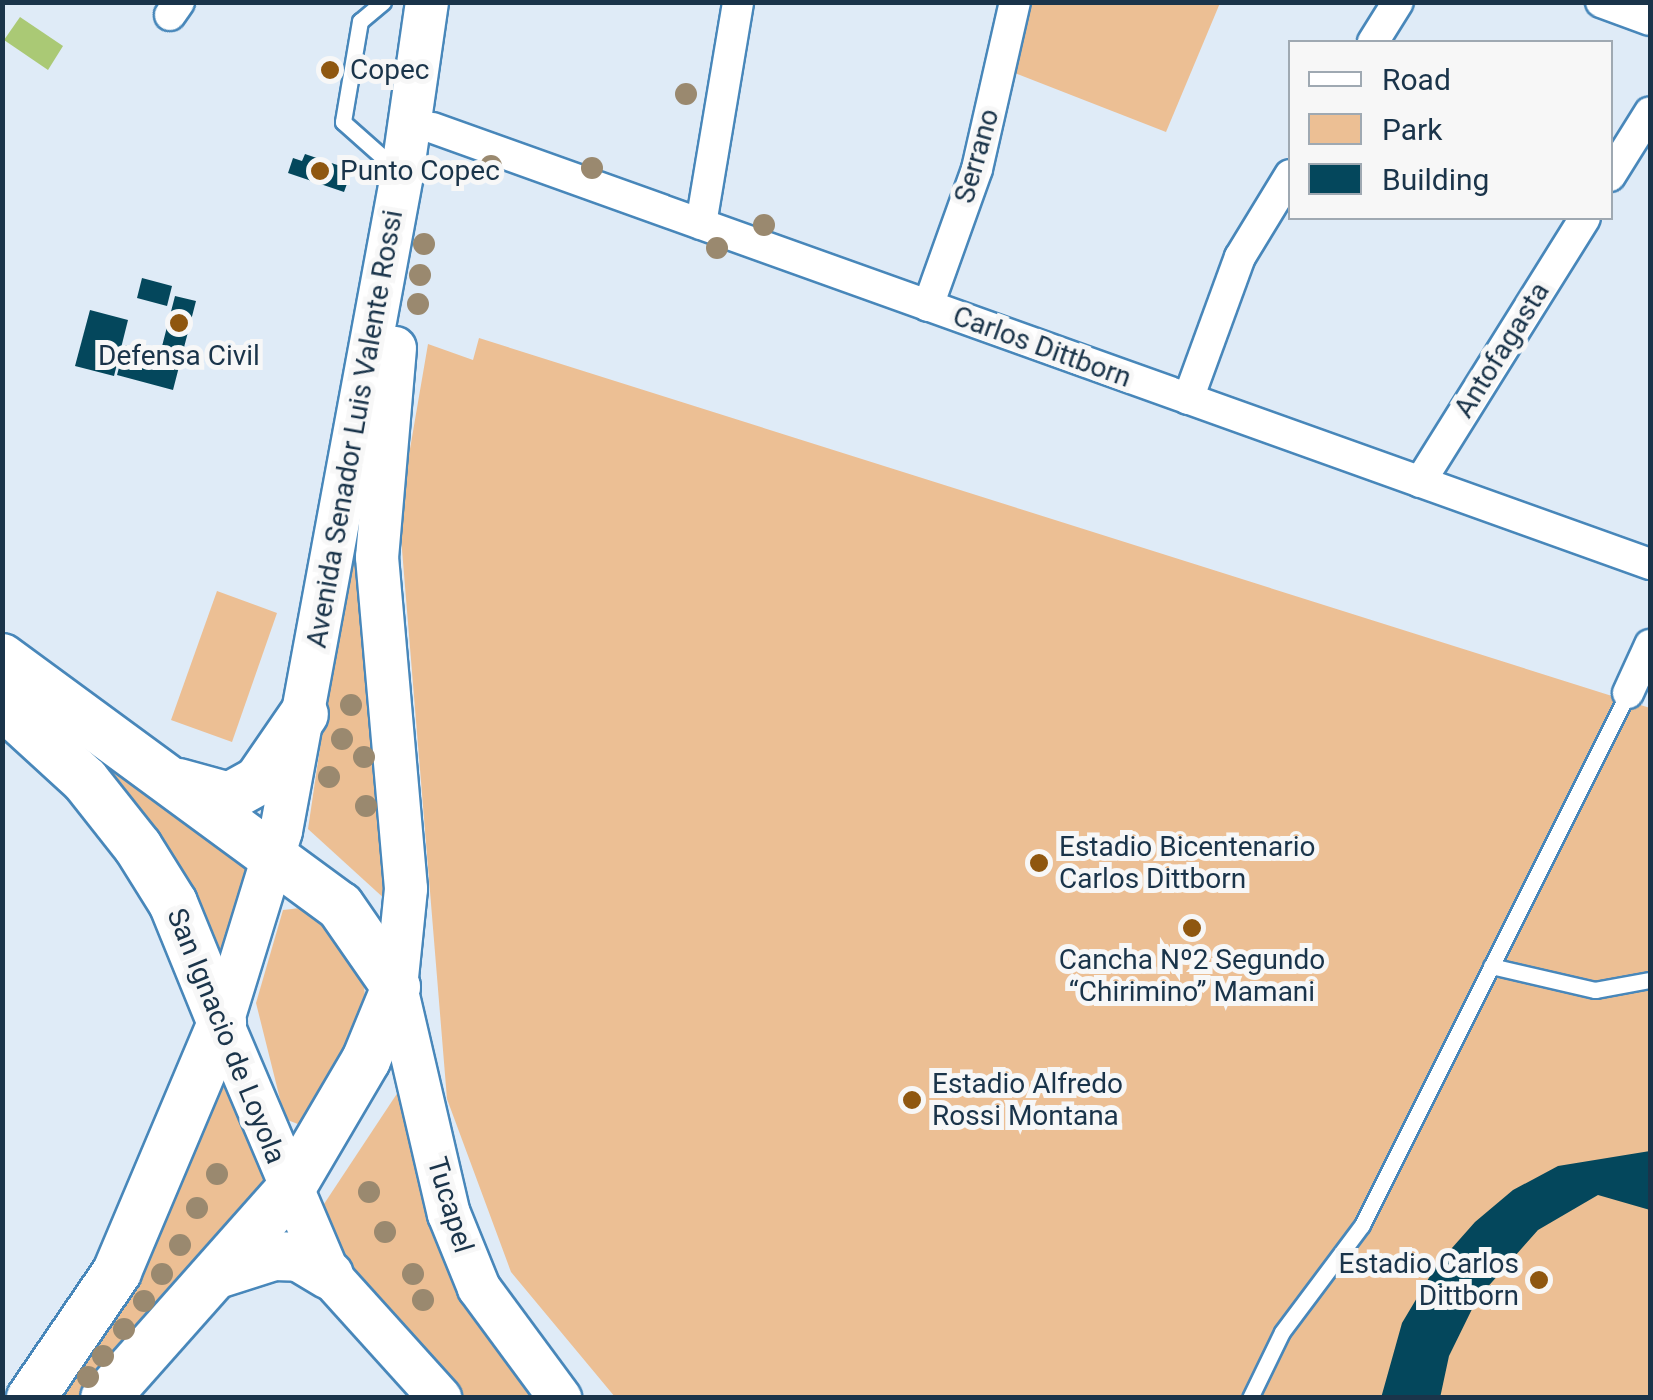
<!DOCTYPE html>
<meta charset="utf-8">
<style>
body{margin:0}
#map{position:relative;width:1653px;height:1400px;overflow:hidden;background:#dfebf7;font-family:Roboto,sans-serif}
div>[style]{position:absolute}
[style*='--x']{left:calc(var(--x)*1px);top:calc(var(--y)*1px);width:calc(var(--w)*1px);rotate:calc(var(--a)*1deg)}
.green>*{inset:0;background:#ecbf94}
.water>*{inset:0;background:#aac975}
.building>*{inset:0;background:#04475c}
.roads{filter:drop-shadow(2px 0 #4887ba) drop-shadow(-2px 0 #4887ba) drop-shadow(0 2px #4887ba) drop-shadow(0 -2px #4887ba)}
.lane>*{height:15px;margin:-7.5px;padding:0 7.5px;transform-origin:7.5px;border-radius:7.5px;background:#fff}
.street>*{height:30px;margin:-15px;padding:0 15px;transform-origin:15px;border-radius:15px;background:#fff}
.secondary>*{height:42px;margin:-21px;padding:0 21px;transform-origin:21px;border-radius:21px;background:#fff}
.primary>*{height:48px;margin:-24px;padding:0 24px;transform-origin:24px;border-radius:24px;background:#fff}
.trees>*{width:22px;height:22px;margin:-11px;border-radius:50%;background:#9a896f}
.dots>*{width:28px;height:28px;translate:-50% -50%;box-sizing:border-box;border:5px solid #f7f7f7;border-radius:50%}
span{translate:-50% -50%;white-space:nowrap;text-align:center;line-height:1.15;-webkit-text-stroke:10px #f7f7f7;paint-order:stroke}
.poi-label{font-size:28px;color:#1a344a}
.left{translate:0 -50%;text-align:left}
.right{translate:-100% -50%;text-align:right}
.street-label{font-size:28px;color:#1a344a}
.frame{position:absolute;inset:0;border:5px solid #1a344a;pointer-events:none}
.legend{position:absolute;left:1288px;top:40px;width:325px;height:180px;box-sizing:border-box;background:#f7f7f7;border:2px solid #9fa9b2;margin:0;padding:12px 18px;list-style:none;font-size:30px;color:#1a344a}
.legend li{display:flex;align-items:center;gap:20px;height:50px}
.legend b{width:50px;border:2px solid #9fa9b2}
</style>
<div id="map">
<div class="green">
<i style="clip-path:polygon(1030px 3px,1220px 3px,1166px 132px,1015px 73px)"></i>
<i style="clip-path:polygon(479px 338px,1650px 708px,1650px 1397px,615px 1397px,511px 1272px,447px 1099px,399px 513px,428px 344px,473px 360px)"></i>
<i style="clip-path:polygon(354px 518px,363px 519px,387px 901px,308px 829px)"></i>
<i style="clip-path:polygon(217px 591px,277px 613px,232px 742px,171px 720px)"></i>
<i style="clip-path:polygon(85px 741px,256px 864px,226px 969px,76px 745px)"></i>
<i style="clip-path:polygon(309px 907px,343px 939px,363px 971px,367px 1025px,303px 1126px,285px 1119px,256px 1003px,283px 910px)"></i>
<i style="clip-path:polygon(227px 1077px,272px 1176px,92px 1397px,54px 1398px)"></i>
<i style="clip-path:polygon(406px 1080px,539px 1397px,465px 1397px,411px 1350px,340px 1258px,322px 1207px)"></i>
</div>
<div class="water">
<i style="clip-path:polygon(20px 17px,63px 46px,48px 70px,4px 40px)"></i>
</div>
<div class="building">
<i style="clip-path:polygon(305px 154px,352px 170px,344px 192px,288px 173px,293px 158px,302px 161px)"></i>
<i style="clip-path:polygon(142px 278px,172px 286px,167px 306px,137px 298px)"></i>
<i style="clip-path:polygon(175px 296px,196px 301px,173px 390px,117px 375px,125px 345px,160px 354px)"></i>
<i style="clip-path:polygon(90px 310px,128px 320px,114px 376px,75px 366px)"></i>
<i style="clip-path:polygon(1650px 1151px,1650px 1210px,1598px 1195px,1538px 1230px,1477px 1299px,1449px 1356px,1440px 1398px,1381px 1398px,1402px 1323px,1436px 1266px,1475px 1222px,1513px 1190px,1558px 1166px)"></i>
</div>
<div class="roads">
<div class="lane">
<i style="--x:383;--y:2;--w:30;--a:140"></i>
<i style="--x:360;--y:21;--w:102;--a:99.6"></i>
<i style="--x:343;--y:122;--w:71;--a:41.6"></i>
<i style="--x:1491;--y:966;--w:107;--a:13"></i>
<i style="--x:1595;--y:990;--w:56;--a:-10.3"></i>
<i style="--x:1250;--y:1398;--w:73;--a:-64.1"></i>
<i style="--x:1282;--y:1332;--w:134;--a:-53.2"></i>
<i style="--x:1362;--y:1225;--w:595;--a:-63.43"></i>
</div>
<div class="street">
<i style="--x:1601;--y:2;--w:52;--a:20.2"></i>
<i style="--x:170;--y:15;--w:16;--a:-55"></i>
<i style="--x:1373;--y:42;--w:47;--a:-58"></i>
<i style="--x:433;--y:128;--w:1293;--a:19.71"></i>
<i style="--x:1610;--y:176;--w:75;--a:-58"></i>
<i style="--x:701;--y:224;--w:225;--a:-80.5"></i>
<i style="--x:928;--y:306;--w:145;--a:-70.3"></i>
<i style="--x:977;--y:169;--w:171;--a:-77.2"></i>
<i style="--x:1188;--y:399;--w:151;--a:-69.9"></i>
<i style="--x:1240;--y:257;--w:96;--a:-58.6"></i>
<i style="--x:1420;--y:482;--w:311;--a:-58"></i>
<i style="--x:1628;--y:693;--w:53;--a:-65.4"></i>
</div>
<div class="secondary">
<i style="--x:427;--y:2;--w:175;--a:98.2"></i>
<i style="--x:402;--y:175;--w:667;--a:100.45"></i>
<i style="--x:281;--y:831;--w:201;--a:107.1"></i>
<i style="--x:222;--y:1023;--w:274;--a:67"></i>
<i style="--x:329;--y:1275;--w:166;--a:47.9"></i>
<i style="--x:395;--y:348;--w:210;--a:94.9"></i>
<i style="--x:377;--y:557;--w:333;--a:85"></i>
<i style="--x:406;--y:889;--w:99;--a:95.8"></i>
<i style="--x:396;--y:987;--w:233;--a:76.9"></i>
<i style="--x:449;--y:1214;--w:80;--a:67.9"></i>
<i style="--x:479;--y:1288;--w:137;--a:53.6"></i>
</div>
<div class="primary">
<i style="--x:2;--y:658;--w:419;--a:36.3"></i>
<i style="--x:340;--y:906;--w:98;--a:55.3"></i>
<i style="--x:396;--y:987;--w:79;--a:112.3"></i>
<i style="--x:366;--y:1060;--w:152;--a:120.4"></i>
<i style="--x:289;--y:1191;--w:277;--a:131.6"></i>
<i style="--x:2;--y:704;--w:113;--a:42.5"></i>
<i style="--x:85;--y:780;--w:85;--a:51.7"></i>
<i style="--x:138;--y:847;--w:66;--a:58"></i>
<i style="--x:173;--y:903;--w:130;--a:67.8"></i>
<i style="--x:222;--y:1023;--w:270;--a:112.9"></i>
<i style="--x:117;--y:1272;--w:153;--a:124.3"></i>
<i style="--x:179;--y:783;--w:52;--a:15.6"></i>
<i style="--x:229;--y:797;--w:33;--a:-29"></i>
<i style="--x:258;--y:781;--w:81;--a:-55.5"></i>
<i style="--x:217;--y:1274;--w:60;--a:-17.5"></i>
<i style="--x:274;--y:1256;--w:25;--a:2"></i>
<i style="--x:299;--y:1257;--w:35;--a:31"></i>
</div>
</div>
<div class="trees">
<i style="left:686px;top:94px"></i>
<i style="left:491px;top:166px"></i>
<i style="left:592px;top:168px"></i>
<i style="left:764px;top:225px"></i>
<i style="left:424px;top:244px"></i>
<i style="left:717px;top:248px"></i>
<i style="left:420px;top:275px"></i>
<i style="left:418px;top:304px"></i>
<i style="left:351px;top:705px"></i>
<i style="left:342px;top:739px"></i>
<i style="left:364px;top:757px"></i>
<i style="left:329px;top:777px"></i>
<i style="left:366px;top:806px"></i>
<i style="left:217px;top:1174px"></i>
<i style="left:369px;top:1192px"></i>
<i style="left:197px;top:1208px"></i>
<i style="left:385px;top:1232px"></i>
<i style="left:180px;top:1245px"></i>
<i style="left:162px;top:1274px"></i>
<i style="left:413px;top:1274px"></i>
<i style="left:423px;top:1300px"></i>
<i style="left:144px;top:1301px"></i>
<i style="left:124px;top:1329px"></i>
<i style="left:103px;top:1356px"></i>
<i style="left:88px;top:1377px"></i>
</div>
<div class="dots">
<i style="left:330px;top:70px;background:#8f5710"></i>
<i style="left:320px;top:171px;background:#8f5710"></i>
<i style="left:179px;top:323px;background:#8f5710"></i>
<i style="left:1039px;top:863px;background:#8f5710"></i>
<i style="left:1192px;top:928px;background:#8f5710"></i>
<i style="left:912px;top:1100px;background:#8f5710"></i>
<i style="left:1539px;top:1280px;background:#8f5710"></i>
</div>
<div class="poi-label">
<span class="left" style="left:350px;top:70px">Copec</span>
<span class="left" style="left:340px;top:171px">Punto Copec</span>
<span style="left:179px;top:356px">Defensa Civil</span>
<span class="left" style="left:1059px;top:863px">Estadio Bicentenario<br>Carlos Dittborn</span>
<span style="left:1192px;top:976px">Cancha Nº2 Segundo<br>“Chirimino” Mamani</span>
<span class="left" style="left:932px;top:1100px">Estadio Alfredo<br>Rossi Montana</span>
<span class="right" style="left:1519px;top:1280px">Estadio Carlos<br>Dittborn</span>
</div>
<div class="street-label">
<span style="left:977px;top:156px;rotate:-74deg">Serrano</span>
<span style="left:1042px;top:347px;rotate:20deg">Carlos Dittborn</span>
<span style="left:1502px;top:350px;rotate:-58deg">Antofagasta</span>
<span style="left:355px;top:429px;rotate:-80deg">Avenida Senador Luis Valente Rossi</span>
<span style="left:226px;top:1036px;rotate:68deg">San Ignacio de Loyola</span>
<span style="left:450px;top:1205px;rotate:73deg">Tucapel</span>
</div>
<div class="frame"></div>
<ul class="legend">
<li><b style="height:12px;background:#fff"></b>Road</li>
<li><b style="height:28px;background:#ecbf94"></b>Park</li>
<li><b style="height:28px;background:#04475c"></b>Building</li>
</ul>
</div>
